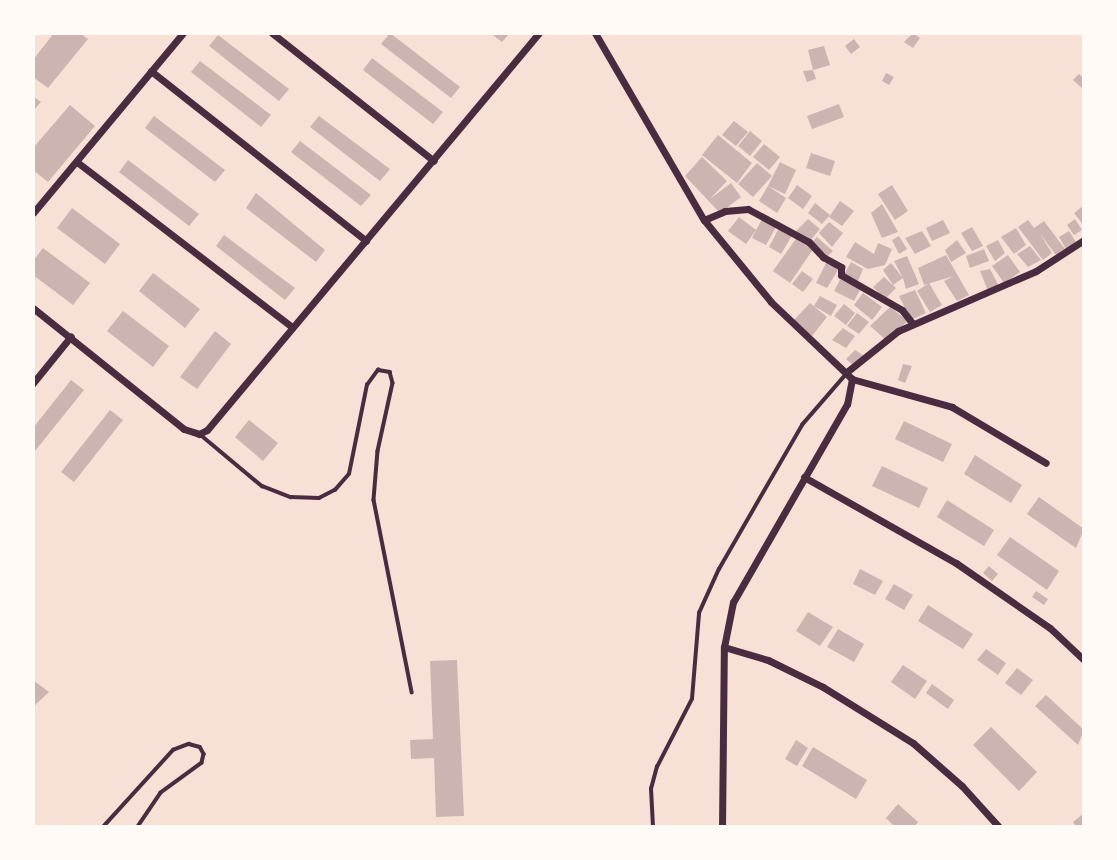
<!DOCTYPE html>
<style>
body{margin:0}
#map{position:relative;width:1117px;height:860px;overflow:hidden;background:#f7e1d7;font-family:"Space Grotesk",sans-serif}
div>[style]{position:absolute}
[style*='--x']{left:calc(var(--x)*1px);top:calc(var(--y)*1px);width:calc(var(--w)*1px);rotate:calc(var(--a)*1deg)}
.building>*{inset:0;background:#ccb4b1}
.service>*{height:3.5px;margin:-1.75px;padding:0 1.75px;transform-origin:1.75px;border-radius:1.75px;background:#4a2c40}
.minor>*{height:7px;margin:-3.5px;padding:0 3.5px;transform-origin:3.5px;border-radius:3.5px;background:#4a2c40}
span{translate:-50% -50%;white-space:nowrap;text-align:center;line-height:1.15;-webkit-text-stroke:6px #fffaf5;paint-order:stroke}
.frame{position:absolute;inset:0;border:35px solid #fffaf5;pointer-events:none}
</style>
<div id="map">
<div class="building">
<i style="clip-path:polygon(54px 33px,80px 33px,88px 39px,48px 88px,33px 77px,33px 60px)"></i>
<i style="clip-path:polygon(390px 33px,460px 87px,451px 98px,381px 44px)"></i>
<i style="clip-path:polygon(490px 33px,510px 33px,502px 42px)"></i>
<i style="clip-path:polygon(913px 33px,920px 38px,913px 48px,904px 42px)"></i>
<i style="clip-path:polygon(218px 35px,289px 89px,279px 101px,209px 46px)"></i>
<i style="clip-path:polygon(854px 39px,860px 47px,851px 54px,845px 46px)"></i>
<i style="clip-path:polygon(824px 46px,830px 65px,813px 70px,808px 50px)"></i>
<i style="clip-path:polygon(372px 58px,443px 112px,433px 124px,363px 70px)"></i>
<i style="clip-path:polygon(200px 61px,271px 115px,261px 127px,191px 72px)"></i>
<i style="clip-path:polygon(813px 70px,816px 79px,807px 82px,803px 71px)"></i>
<i style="clip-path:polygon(886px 73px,894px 77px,889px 85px,882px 81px)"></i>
<i style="clip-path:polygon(1079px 74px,1084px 78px,1084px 90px,1073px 80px)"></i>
<i style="clip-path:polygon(33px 96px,41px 102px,33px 111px)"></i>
<i style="clip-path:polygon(839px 104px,844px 117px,812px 129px,807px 116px)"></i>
<i style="clip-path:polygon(70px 105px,95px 126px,48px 182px,33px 170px,33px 148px)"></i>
<i style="clip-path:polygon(154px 116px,225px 170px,215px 182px,145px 128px)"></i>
<i style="clip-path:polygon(319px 116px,390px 169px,380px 181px,310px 127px)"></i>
<i style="clip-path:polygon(734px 121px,748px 132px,736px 146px,722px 135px)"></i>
<i style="clip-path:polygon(750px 131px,762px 141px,750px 156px,738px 146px)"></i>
<i style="clip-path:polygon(718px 135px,752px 163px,737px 183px,702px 155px)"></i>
<i style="clip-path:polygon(300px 141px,371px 195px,361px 206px,291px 152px)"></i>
<i style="clip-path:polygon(764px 144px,780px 157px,769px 170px,753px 157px)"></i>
<i style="clip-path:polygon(811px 153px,835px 161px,830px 176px,806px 168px)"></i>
<i style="clip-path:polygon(702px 157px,727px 181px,710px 199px,731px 183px,741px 197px,720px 213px,685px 176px)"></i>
<i style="clip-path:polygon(128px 160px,199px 214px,189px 226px,119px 172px)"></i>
<i style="clip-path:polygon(780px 162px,796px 170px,785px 194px,768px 186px)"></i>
<i style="clip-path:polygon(757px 163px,772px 176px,753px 197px,738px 184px)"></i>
<i style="clip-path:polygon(797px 185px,812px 196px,803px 209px,788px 198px)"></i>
<i style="clip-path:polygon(892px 185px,908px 211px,895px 220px,878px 194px)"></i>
<i style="clip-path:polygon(768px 186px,786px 198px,777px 213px,759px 201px)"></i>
<i style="clip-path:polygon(256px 193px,325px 250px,316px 262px,246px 208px)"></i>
<i style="clip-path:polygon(840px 201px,854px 211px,842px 226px,829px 217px)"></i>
<i style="clip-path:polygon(815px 203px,830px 215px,822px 224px,808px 213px)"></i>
<i style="clip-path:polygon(882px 204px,898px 232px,882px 238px,871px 213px)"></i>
<i style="clip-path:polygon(1084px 205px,1084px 226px,1074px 213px)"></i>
<i style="clip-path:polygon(72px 208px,120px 244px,105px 264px,57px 228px)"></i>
<i style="clip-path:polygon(739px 217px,756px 230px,746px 244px,728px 231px)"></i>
<i style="clip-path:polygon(762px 219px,776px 227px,766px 245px,752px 238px)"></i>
<i style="clip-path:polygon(808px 219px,820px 229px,809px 242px,793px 234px,781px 254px,769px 247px,779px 228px,793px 234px)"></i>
<i style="clip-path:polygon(1075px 219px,1082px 230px,1074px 235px,1067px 225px)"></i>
<i style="clip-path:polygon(943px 220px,950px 233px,932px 241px,926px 228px)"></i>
<i style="clip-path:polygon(1028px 220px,1034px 228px,1044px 221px,1065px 249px,1056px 255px,1040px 234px,1052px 253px,1043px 260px,1018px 227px)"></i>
<i style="clip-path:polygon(829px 222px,843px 233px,832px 247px,819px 233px)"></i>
<i style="clip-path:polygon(972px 227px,983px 246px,972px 251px,961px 233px)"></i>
<i style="clip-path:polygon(1016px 228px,1026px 245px,1014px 254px,1001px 237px)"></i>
<i style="clip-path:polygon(922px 231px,931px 246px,915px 254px,905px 238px)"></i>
<i style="clip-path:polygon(1069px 231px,1076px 242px,1066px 249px,1059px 237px)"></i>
<i style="clip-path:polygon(224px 235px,295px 288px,285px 300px,216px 246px)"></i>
<i style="clip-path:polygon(798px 236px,814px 248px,790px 283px,773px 271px)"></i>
<i style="clip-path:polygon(899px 236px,907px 249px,899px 254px,892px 240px)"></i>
<i style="clip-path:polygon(817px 237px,833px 251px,826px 258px,810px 244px)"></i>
<i style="clip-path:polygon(957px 240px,966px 253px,951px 262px,945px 250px)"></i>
<i style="clip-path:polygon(998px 240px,1005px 253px,995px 261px,986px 246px)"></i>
<i style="clip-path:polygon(855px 242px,874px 254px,878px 243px,892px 249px,885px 265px,868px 269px,846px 257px)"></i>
<i style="clip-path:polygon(1030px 246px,1041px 260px,1028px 267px,1017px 254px)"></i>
<i style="clip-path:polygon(43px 248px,90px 283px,73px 305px,33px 275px,33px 261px)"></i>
<i style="clip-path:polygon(984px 249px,989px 261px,970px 268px,966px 256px)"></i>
<i style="clip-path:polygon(946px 255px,969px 295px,957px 301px,944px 281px,954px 276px,924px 285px,918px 268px)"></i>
<i style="clip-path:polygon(1008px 255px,1020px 272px,1004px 283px,992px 266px)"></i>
<i style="clip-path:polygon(907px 256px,919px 284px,906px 289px,903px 278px,893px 285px,883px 270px,891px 263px,903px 278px,894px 261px)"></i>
<i style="clip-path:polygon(827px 261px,838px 270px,827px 288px,816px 283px)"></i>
<i style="clip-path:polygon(851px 262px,863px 269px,858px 281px,844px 275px)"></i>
<i style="clip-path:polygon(990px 269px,999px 286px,988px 291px,980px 271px)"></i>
<i style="clip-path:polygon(802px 271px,813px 279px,803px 292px,792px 284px)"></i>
<i style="clip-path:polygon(153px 273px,200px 309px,185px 328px,139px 291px)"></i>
<i style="clip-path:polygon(884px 277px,896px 288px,885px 299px,873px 287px)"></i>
<i style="clip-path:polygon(841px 278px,861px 288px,854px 301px,834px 291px)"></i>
<i style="clip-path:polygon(929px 283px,942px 305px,930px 312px,917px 291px)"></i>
<i style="clip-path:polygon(915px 290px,926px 313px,911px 320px,899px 296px)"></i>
<i style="clip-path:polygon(863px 293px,882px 307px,872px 320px,854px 305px)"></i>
<i style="clip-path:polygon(820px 296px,837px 305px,831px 316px,814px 306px)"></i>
<i style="clip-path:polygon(810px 303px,827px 317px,812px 336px,794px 320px)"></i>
<i style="clip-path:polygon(844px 304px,855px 313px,846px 325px,834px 316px)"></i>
<i style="clip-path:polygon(890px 307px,908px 321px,886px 340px,870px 326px)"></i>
<i style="clip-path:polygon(123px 311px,169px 346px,153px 367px,107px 331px)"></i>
<i style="clip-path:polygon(857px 313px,869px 322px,859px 334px,847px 326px)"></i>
<i style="clip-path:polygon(843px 328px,855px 336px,846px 348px,832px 340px)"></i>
<i style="clip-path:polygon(215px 331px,231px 344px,197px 389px,180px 377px)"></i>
<i style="clip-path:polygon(855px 350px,864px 356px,853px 365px,846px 359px)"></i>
<i style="clip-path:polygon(903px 364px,912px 366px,905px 383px,898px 380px)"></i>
<i style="clip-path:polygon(71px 380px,84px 390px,35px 451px,33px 428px)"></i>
<i style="clip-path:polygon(110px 410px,123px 420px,74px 482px,61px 472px)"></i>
<i style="clip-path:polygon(249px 420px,278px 443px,263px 461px,235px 437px)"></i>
<i style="clip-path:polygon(904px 421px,952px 444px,943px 462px,895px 439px)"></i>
<i style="clip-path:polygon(975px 455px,1022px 485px,1011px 503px,964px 474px)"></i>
<i style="clip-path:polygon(882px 466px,928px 488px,919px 508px,872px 486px)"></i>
<i style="clip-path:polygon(1039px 497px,1084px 529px,1076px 548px,1027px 514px)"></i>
<i style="clip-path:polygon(947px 500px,994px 530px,984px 546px,937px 517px)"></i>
<i style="clip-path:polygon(1010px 537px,1059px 571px,1047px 590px,997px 555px)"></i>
<i style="clip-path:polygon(989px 566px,998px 574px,992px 581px,983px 573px)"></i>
<i style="clip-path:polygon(860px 569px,883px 581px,875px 595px,853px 584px)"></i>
<i style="clip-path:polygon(894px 584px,913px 595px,904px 610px,885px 599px)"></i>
<i style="clip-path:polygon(1036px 591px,1048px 599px,1044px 605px,1032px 597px)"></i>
<i style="clip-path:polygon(928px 605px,973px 634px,963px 649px,918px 621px)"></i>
<i style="clip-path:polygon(808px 612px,833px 627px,820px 646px,796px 631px)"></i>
<i style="clip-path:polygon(838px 629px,864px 644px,854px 662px,827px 647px)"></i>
<i style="clip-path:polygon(986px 649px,1006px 663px,998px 675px,977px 660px)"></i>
<i style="clip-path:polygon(457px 660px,464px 816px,436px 817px,434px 758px,411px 759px,410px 740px,433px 739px,430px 661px)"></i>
<i style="clip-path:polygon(903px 665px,927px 681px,915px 699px,891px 682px)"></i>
<i style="clip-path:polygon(1017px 668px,1033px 680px,1021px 695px,1005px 683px)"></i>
<i style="clip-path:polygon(33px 680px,49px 692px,33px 707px)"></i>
<i style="clip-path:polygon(932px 684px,954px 700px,948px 709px,926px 693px)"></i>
<i style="clip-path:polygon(1046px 695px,1084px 730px,1078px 745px,1035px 706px)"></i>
<i style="clip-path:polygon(991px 727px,1037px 772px,1019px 791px,973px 745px)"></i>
<i style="clip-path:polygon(796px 740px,808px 748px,797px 766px,785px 759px)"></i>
<i style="clip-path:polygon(813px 747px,867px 780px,856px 799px,802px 766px)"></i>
<i style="clip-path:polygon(898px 804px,918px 822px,914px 827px,895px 827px,886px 818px)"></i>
<i style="clip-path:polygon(1084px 813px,1084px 827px,1076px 827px,1073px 822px)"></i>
</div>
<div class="service">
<i style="--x:201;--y:435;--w:80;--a:39.9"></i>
<i style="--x:262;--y:486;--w:31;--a:21"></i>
<i style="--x:291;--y:497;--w:28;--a:2"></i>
<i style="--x:319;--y:498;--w:18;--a:-27"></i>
<i style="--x:335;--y:490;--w:21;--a:-49"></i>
<i style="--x:349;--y:474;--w:91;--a:-78.6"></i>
<i style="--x:367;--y:385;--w:19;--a:-54"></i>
<i style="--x:378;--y:370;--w:12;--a:9"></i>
<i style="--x:390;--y:372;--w:11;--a:75"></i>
<i style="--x:393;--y:383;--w:70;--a:102.4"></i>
<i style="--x:378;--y:451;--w:49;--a:94.7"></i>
<i style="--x:374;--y:500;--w:196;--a:78.8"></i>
<i style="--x:103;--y:827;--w:104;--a:-47.7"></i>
<i style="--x:173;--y:750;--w:17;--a:-21"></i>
<i style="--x:189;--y:744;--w:11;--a:15"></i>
<i style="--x:200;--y:747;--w:8;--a:60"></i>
<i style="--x:204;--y:754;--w:9;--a:103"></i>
<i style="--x:202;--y:763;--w:51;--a:143.8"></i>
<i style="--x:161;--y:793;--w:41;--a:124.1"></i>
<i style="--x:653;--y:827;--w:38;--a:-93"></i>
<i style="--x:651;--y:789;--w:23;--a:-75"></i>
<i style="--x:657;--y:767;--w:76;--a:-62.8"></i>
<i style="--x:692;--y:699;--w:86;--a:-85.3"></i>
<i style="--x:699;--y:613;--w:48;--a:-65.6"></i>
<i style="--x:719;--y:569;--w:166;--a:-60"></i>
<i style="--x:802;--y:425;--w:69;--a:-49.1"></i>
</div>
<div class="minor">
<i style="--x:272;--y:33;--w:206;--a:38.3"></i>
<i style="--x:595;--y:33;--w:216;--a:59.8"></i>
<i style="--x:704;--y:220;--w:106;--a:50.7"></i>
<i style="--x:771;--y:302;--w:112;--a:43.5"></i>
<i style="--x:852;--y:379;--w:25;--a:101"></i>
<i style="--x:847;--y:404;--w:228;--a:119.9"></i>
<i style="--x:733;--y:602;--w:46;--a:101.3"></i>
<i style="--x:724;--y:647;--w:46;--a:16.5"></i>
<i style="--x:768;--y:660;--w:61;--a:26.1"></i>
<i style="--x:823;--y:687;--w:106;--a:31.9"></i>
<i style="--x:913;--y:743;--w:65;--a:41.3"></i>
<i style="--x:962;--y:786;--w:55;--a:47.9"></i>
<i style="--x:151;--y:71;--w:274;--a:38.3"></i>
<i style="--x:77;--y:162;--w:271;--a:37.5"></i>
<i style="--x:33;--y:213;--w:234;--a:-50.2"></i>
<i style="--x:704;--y:220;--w:23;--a:-23"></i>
<i style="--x:725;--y:211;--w:23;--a:-5"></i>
<i style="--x:748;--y:209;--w:69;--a:28.4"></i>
<i style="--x:809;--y:242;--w:21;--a:47"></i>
<i style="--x:823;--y:257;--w:21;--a:29"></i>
<i style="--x:841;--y:267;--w:8;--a:90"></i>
<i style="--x:841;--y:275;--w:70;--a:29.8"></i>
<i style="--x:902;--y:310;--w:16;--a:52"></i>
<i style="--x:33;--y:308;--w:193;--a:38.7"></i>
<i style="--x:184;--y:429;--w:16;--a:18"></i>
<i style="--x:199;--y:434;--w:9;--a:-27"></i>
<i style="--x:207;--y:430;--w:518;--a:-50.1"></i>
<i style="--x:848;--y:371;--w:64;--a:-38.7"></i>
<i style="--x:898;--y:331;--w:150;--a:-23.5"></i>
<i style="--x:1036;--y:271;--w:57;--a:-32.9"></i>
<i style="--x:852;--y:379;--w:104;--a:15.6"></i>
<i style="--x:952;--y:407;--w:109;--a:30.8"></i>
<i style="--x:33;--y:383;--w:60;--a:-51"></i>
<i style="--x:804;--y:477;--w:175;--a:29.5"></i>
<i style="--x:956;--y:563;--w:114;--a:34.7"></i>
<i style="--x:1050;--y:628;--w:47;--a:43.3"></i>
<i style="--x:722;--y:827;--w:180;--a:-89.4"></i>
</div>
<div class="frame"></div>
</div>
